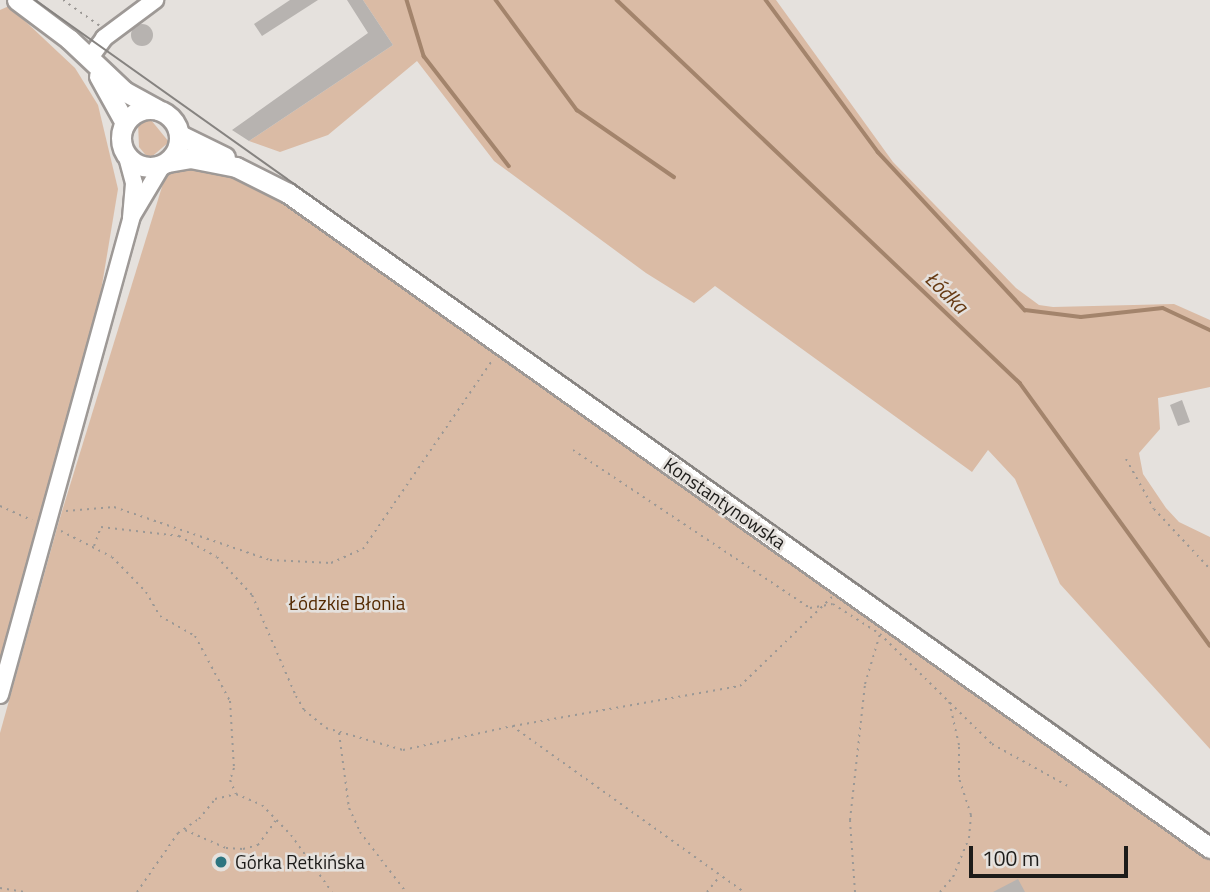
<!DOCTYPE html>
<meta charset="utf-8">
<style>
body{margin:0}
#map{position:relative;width:1210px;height:892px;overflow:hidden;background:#e5e1dd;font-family:"Titillium Web",sans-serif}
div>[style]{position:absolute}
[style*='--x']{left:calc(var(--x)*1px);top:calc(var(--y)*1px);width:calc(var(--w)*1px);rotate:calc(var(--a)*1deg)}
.green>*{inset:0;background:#dabba5}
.stream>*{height:3.5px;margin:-1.75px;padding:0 1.75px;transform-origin:1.75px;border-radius:1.75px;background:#a3846c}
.building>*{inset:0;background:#b7b3b0}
.round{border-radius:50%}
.path>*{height:2px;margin-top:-1px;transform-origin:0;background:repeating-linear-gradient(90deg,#9b9895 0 2px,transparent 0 7px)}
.roads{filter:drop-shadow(2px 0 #9e9996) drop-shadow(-2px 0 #9e9996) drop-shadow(0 2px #9e9996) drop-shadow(0 -2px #9e9996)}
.minor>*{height:16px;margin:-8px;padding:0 8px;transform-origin:8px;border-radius:8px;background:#fff}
.major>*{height:19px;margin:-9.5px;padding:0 9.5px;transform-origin:9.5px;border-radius:9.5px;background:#fff}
.major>.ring{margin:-9.5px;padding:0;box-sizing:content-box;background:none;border:19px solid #fff;border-radius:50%}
.tram>*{height:2px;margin:-1px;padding:0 1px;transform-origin:1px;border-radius:1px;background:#868380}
.dots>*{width:19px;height:19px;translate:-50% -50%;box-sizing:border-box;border:4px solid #e5e1dd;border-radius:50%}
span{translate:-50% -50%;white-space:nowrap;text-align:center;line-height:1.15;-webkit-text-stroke:5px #e5e1dd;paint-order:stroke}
.street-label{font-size:19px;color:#1c1b19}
.park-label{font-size:19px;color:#532900}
.poi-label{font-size:19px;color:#1c1b19}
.left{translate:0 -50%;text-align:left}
.water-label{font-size:21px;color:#663a13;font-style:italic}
.scale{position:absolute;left:969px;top:846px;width:159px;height:32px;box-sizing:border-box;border:4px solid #1c1b19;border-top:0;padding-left:9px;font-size:21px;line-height:24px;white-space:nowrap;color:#1c1b19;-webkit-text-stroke:5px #e5e1dd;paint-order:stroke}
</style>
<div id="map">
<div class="green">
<i style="clip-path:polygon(363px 0,776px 0,893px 162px,1016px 288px,1039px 305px,1053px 307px,1174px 304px,1210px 320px,1210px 387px,1158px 398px,1160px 429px,1139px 453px,1143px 474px,1166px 508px,1179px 522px,1210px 537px,1210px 749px,1060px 584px,1015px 479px,988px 450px,972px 472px,715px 286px,694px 303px,646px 273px,494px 161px,417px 61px,328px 135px,280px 152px,249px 141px,393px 45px)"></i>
<i style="clip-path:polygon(9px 6px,75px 68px,98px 105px,118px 189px,93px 339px,0 674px,0 10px)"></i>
<i style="clip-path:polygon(151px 120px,169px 142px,149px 159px,139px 147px,138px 122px)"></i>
<i style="clip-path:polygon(207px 166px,264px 189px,315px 220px,1210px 857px,1210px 892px,0 892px,0 733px,59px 521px,165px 177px,178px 169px)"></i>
</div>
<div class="stream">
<i style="--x:407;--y:0;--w:59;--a:73.1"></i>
<i style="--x:424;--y:56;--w:139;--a:52.3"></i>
<i style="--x:496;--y:0;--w:137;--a:53.6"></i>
<i style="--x:577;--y:110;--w:118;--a:34.6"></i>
<i style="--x:617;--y:0;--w:556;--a:43.54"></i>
<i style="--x:1020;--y:383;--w:324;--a:54.1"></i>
<i style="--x:766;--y:0;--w:189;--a:53.6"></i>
<i style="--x:878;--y:152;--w:216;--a:47.1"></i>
<i style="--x:1025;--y:310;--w:56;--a:7.1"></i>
<i style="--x:1081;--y:317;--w:82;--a:-6.3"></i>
<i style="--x:1163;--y:308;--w:52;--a:25.1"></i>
</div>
<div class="building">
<i style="clip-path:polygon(290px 0,318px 0,262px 36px,254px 24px)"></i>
<i style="clip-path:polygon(347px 0,363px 0,393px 45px,249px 141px,232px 130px,368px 33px)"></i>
<i class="round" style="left:131px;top:24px;width:22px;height:22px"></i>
<i style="clip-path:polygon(1182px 400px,1190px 422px,1178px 426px,1170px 405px)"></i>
<i style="clip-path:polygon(1018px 879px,1025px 892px,993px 892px)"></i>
</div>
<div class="path">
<i style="--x:63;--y:0;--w:45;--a:35.1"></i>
<i style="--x:573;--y:450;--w:285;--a:33.7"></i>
<i style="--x:810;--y:608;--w:23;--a:-10"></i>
<i style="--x:833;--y:604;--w:56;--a:32.6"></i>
<i style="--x:880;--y:634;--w:157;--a:44.5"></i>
<i style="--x:992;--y:744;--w:89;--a:28.9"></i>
<i style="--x:1126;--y:459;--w:57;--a:60.8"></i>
<i style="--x:1154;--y:509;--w:82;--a:47"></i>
<i style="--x:0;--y:506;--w:35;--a:24"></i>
<i style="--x:66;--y:511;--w:48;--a:-4.8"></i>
<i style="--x:114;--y:507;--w:165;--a:18.8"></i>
<i style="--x:270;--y:560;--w:61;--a:2.8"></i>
<i style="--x:331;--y:563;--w:35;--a:-24"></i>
<i style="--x:363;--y:549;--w:230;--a:-55.6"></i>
<i style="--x:61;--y:531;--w:57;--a:27"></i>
<i style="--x:112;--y:557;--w:49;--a:45.8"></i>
<i style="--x:146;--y:592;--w:28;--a:60"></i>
<i style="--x:160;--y:616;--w:40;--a:29.7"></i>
<i style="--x:195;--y:636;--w:74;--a:61.7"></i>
<i style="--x:230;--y:701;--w:67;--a:86.6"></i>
<i style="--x:234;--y:768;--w:13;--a:108"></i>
<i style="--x:230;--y:780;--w:15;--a:67"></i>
<i style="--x:94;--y:546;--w:20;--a:-70"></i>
<i style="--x:101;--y:527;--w:79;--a:6.6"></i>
<i style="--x:179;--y:536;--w:43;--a:28.9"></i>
<i style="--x:217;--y:557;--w:52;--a:47.4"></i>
<i style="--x:252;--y:595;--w:110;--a:66.5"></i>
<i style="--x:296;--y:696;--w:16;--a:60"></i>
<i style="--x:304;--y:710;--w:28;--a:39"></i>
<i style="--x:326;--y:728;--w:80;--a:15.9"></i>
<i style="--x:403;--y:750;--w:112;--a:-12.4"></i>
<i style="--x:512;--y:726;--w:285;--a:35.6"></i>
<i style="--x:513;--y:726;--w:230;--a:-10"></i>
<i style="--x:740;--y:686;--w:128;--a:-44.1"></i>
<i style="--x:339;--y:733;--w:76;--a:82.4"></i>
<i style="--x:349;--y:808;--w:26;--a:65"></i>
<i style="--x:360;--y:832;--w:76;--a:52.5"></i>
<i style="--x:185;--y:830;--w:45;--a:23.7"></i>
<i style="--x:226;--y:848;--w:17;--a:3"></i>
<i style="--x:243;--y:849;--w:16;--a:-15"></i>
<i style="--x:258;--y:845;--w:31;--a:-54"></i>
<i style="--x:0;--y:888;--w:25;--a:9"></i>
<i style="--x:137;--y:892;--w:72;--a:-55.2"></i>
<i style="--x:178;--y:833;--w:25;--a:-34"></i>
<i style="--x:199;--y:819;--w:26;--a:-51"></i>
<i style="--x:215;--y:799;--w:22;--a:-13"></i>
<i style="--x:236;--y:794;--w:28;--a:23"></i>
<i style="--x:262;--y:805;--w:42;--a:46"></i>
<i style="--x:291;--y:835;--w:70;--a:54.3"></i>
<i style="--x:707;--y:892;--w:21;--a:-51"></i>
<i style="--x:855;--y:892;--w:72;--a:-94"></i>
<i style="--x:850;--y:820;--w:137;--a:-83.7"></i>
<i style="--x:865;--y:684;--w:52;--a:-73.3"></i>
<i style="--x:940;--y:892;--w:20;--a:-49"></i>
<i style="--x:953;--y:877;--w:42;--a:-67.7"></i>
<i style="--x:969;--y:838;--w:23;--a:-85"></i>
<i style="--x:971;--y:815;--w:40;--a:-108"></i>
<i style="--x:959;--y:777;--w:32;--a:-90"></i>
<i style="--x:959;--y:745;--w:45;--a:-102.8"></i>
</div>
<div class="roads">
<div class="minor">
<i style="--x:89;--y:59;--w:26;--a:-54"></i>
<i style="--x:104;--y:38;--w:64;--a:-36.7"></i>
<i style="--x:132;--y:216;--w:61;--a:-59.2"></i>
<i style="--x:0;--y:695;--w:495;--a:-74.6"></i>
<i style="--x:131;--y:218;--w:35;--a:-85"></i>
<i style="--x:134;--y:183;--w:30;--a:-105"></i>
</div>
<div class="major">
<i style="--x:17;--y:0;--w:65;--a:36.9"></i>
<i style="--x:69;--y:39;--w:76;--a:43.4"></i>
<i style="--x:124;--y:91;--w:38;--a:29"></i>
<i style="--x:99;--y:76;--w:54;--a:61"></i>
<i class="ring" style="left:121px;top:109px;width:39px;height:39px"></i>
<i style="--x:180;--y:135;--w:50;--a:26.1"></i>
<i style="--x:168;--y:162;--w:22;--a:-10"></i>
<i style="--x:190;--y:158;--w:47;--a:11.1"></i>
<i style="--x:236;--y:167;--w:58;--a:26.6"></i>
<i style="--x:288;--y:193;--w:1131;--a:35.39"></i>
</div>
</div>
<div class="tram">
<i style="--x:35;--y:0;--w:1441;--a:35.37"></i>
</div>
<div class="dots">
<i style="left:221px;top:862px;background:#2d7580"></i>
</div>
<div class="street-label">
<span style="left:725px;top:503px;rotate:35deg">Konstantynowska</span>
</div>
<div class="park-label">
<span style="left:347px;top:603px">Łódzkie Błonia</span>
</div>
<div class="poi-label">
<span class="left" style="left:235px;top:862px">Górka Retkińska</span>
</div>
<div class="water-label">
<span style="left:947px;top:292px;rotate:44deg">Łódka</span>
</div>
<div class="scale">100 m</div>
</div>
